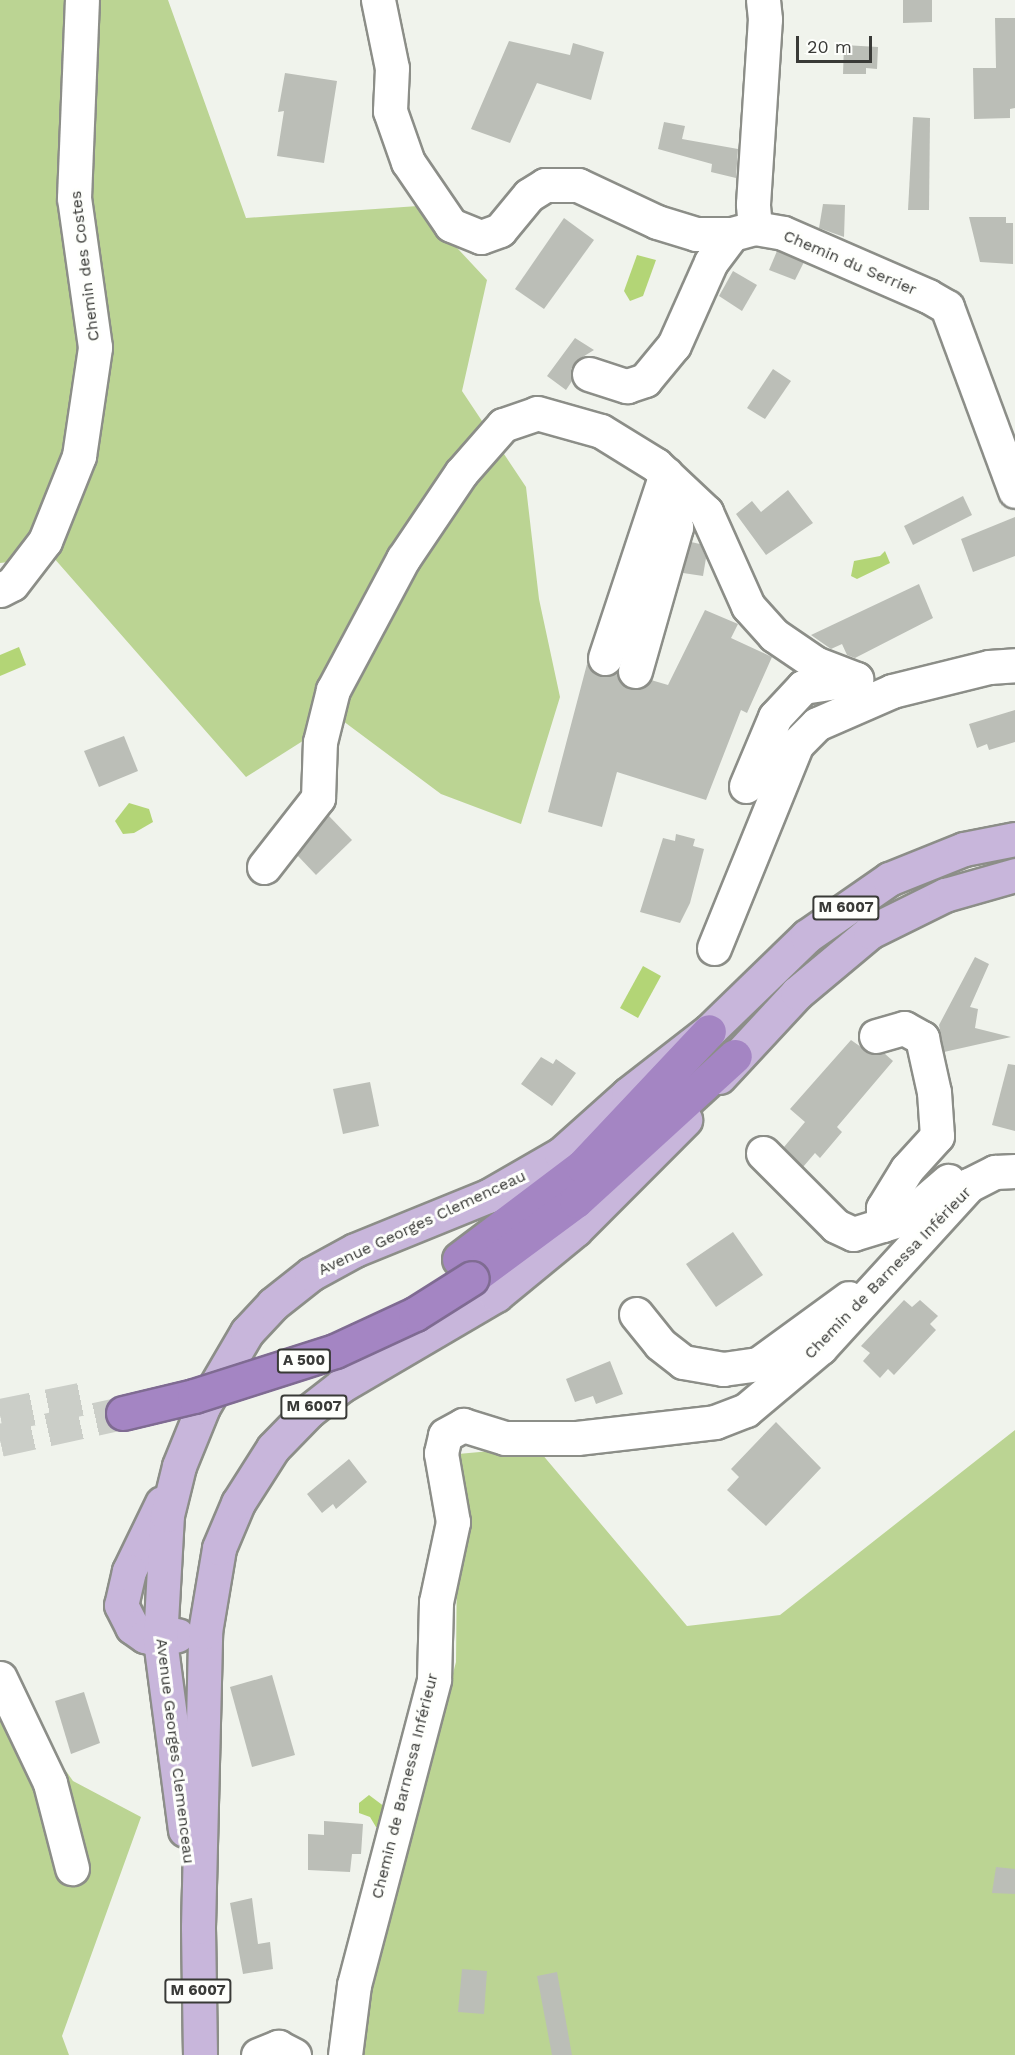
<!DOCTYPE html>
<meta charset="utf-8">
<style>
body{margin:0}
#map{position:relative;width:1015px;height:2055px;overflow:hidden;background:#f0f3ec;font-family:"Work Sans",sans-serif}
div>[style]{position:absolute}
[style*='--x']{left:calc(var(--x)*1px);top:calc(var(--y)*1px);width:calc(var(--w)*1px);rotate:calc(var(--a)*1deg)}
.green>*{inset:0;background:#bbd493}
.water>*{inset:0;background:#b3d576}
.building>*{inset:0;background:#bbbeb7}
.highway-tunnel>*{height:33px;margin-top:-16.5px;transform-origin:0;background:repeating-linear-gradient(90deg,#cbcec8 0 33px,transparent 0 49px)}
.roads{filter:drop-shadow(2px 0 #8c8e88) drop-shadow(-2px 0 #8c8e88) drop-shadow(0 2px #8c8e88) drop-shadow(0 -2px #8c8e88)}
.minor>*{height:33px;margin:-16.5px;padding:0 16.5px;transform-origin:16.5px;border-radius:16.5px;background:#fff}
.major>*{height:33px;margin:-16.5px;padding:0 16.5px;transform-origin:16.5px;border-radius:16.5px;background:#c8b6db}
.highway>*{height:33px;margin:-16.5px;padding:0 16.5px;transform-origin:16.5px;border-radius:16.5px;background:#a485c3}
.bridges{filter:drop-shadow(2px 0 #7f6b92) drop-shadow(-2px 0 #7f6b92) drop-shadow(0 2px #7f6b92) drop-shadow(0 -2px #7f6b92)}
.highway-bridge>*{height:33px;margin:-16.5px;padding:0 16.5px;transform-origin:16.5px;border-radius:16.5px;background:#a485c3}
span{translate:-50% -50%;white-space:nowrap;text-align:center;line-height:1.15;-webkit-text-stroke:6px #fefffc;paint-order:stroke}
.shield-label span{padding:2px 4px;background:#fefffc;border:2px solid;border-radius:4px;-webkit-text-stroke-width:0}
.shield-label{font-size:15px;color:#393a37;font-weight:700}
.street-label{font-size:16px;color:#393a37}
.scale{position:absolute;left:796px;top:36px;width:76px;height:27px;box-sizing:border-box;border:3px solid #393a37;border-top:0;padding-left:8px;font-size:18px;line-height:21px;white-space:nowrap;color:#393a37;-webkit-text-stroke:4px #fefffc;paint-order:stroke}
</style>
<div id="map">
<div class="green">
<i style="clip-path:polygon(0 0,168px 0,246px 218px,418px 206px,487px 280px,462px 391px,526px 487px,539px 599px,560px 697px,521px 824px,441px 794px,339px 718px,246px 777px,53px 557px,0 563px)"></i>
<i style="clip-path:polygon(1015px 1430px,1015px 2055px,363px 2055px,368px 1997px,456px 1662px,458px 1454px,536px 1447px,687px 1626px,780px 1615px)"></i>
<i style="clip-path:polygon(0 1677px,73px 1781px,141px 1817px,62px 2036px,69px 2055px,0 2055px)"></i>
</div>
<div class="water">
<i style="clip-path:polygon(637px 255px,656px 260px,643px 296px,630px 301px,624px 291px)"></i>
<i style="clip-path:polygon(885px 551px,890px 563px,857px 579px,851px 576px,854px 561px,880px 556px)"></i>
<i style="clip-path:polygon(19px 647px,26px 665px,0 676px,0 655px)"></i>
<i style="clip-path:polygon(129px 803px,149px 809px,153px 822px,134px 833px,123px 834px,115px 821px)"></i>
<i style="clip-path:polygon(643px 966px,661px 976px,638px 1018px,620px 1008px)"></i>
<i style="clip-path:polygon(369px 1795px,385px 1807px,382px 1827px,376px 1827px,370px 1817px,359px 1813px,359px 1803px)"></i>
</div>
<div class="building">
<i style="clip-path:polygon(903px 0,932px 0,932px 22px,903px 23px)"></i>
<i style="clip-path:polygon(995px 18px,1015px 18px,1015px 108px,1010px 109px,1010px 118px,974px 119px,973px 68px,996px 68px)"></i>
<i style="clip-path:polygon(509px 41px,570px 55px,573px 43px,604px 52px,591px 100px,537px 83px,510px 143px,471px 129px)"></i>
<i style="clip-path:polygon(844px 45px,878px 47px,877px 69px,866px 68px,866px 74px,843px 74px)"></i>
<i style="clip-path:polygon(285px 73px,337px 81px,324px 163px,277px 156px,284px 111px,278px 112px)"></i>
<i style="clip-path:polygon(913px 117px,930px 118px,929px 210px,908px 210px)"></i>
<i style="clip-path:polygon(664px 122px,685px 126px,682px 139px,738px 149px,736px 178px,711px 172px,712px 164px,658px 149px)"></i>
<i style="clip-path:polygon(823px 204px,845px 205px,844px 237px,819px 228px)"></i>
<i style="clip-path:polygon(969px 217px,1006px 217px,1006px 223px,1013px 223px,1013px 264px,980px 262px)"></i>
<i style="clip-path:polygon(564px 218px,594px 240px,544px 309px,515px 289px)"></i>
<i style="clip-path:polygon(777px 251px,804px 262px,795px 280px,769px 270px)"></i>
<i style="clip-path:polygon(733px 271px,757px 285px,742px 311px,719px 296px)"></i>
<i style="clip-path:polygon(575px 338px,594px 350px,576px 361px,571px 369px,572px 381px,566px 390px,547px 376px)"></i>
<i style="clip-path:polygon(773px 369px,791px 381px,765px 419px,747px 408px)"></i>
<i style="clip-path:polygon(788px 490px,813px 523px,766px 555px,736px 514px,752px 501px,761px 512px)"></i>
<i style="clip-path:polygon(963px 496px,972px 515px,913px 545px,904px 526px)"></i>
<i style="clip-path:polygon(1015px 517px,1015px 556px,973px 572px,961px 539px)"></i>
<i style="clip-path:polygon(691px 542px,700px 544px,706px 558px,703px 576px,683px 573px)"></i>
<i style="clip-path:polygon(919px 584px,933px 618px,855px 658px,847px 655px,842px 644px,831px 649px,811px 635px)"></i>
<i style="clip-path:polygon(705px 610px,738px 624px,731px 638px,772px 657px,747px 713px,741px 710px,706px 800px,617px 772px,602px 827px,548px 812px,587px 664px,600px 676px,617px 672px,621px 684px,630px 689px,640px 689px,651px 680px,668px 685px)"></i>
<i style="clip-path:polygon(1015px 710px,1015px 742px,989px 750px,987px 744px,977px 748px,969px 724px)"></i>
<i style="clip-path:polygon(124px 736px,138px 771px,99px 787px,84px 751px)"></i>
<i style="clip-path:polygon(328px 815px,352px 840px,316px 875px,297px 855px)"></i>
<i style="clip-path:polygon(676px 834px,695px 839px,693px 846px,704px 849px,690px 903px,680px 923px,640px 912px,663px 838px,675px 841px)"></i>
<i style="clip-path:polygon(975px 957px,989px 964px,970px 1007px,978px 1009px,975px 1028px,1011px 1037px,944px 1052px,939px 1025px)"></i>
<i style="clip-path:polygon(851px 1040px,871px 1054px,884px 1053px,893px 1061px,837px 1127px,842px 1132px,820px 1158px,815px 1153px,803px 1167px,784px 1147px,805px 1122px,790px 1109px)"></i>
<i style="clip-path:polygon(541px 1057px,553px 1064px,556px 1059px,576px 1073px,552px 1106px,521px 1084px)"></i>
<i style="clip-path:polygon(1008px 1064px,1015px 1065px,1015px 1131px,992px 1125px)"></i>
<i style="clip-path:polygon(370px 1082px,379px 1126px,343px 1134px,333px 1089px)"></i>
<i style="clip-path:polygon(733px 1232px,763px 1275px,716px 1307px,686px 1264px)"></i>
<i style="clip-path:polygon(904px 1300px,912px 1307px,920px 1300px,938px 1316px,930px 1324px,936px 1330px,894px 1375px,888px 1369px,880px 1378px,863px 1361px,870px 1353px,861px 1346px)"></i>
<i style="clip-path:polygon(610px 1361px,623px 1394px,596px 1404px,593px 1396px,575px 1402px,566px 1379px)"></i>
<i style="clip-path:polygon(776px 1422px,821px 1468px,766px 1526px,727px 1490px,739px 1477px,731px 1469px)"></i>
<i style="clip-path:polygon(349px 1459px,367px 1482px,336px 1509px,333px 1504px,322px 1513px,307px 1494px)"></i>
<i style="clip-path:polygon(272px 1675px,295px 1755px,252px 1767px,230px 1687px)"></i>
<i style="clip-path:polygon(84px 1692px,100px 1743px,71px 1754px,55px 1701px)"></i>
<i style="clip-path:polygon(324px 1821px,363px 1824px,361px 1854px,352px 1854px,350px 1872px,308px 1870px,308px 1834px,324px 1835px)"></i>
<i style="clip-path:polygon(996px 1867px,1015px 1869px,1015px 1894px,992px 1893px)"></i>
<i style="clip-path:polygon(252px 1898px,258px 1944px,270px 1942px,273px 1969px,243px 1974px,230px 1903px)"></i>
<i style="clip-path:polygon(462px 1969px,487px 1971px,484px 2014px,458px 2012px)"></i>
<i style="clip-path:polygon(557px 1972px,572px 2055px,552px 2055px,537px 1976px)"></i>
</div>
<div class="highway-tunnel">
<i style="--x:0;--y:1415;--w:97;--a:-11.3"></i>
<i style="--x:0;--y:1440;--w:126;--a:-12.4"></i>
</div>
<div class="roads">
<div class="minor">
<i style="--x:378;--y:0;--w:69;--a:78.4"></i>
<i style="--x:392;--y:68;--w:43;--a:92.7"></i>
<i style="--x:390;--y:111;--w:54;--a:70.6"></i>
<i style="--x:408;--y:162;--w:76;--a:55.7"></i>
<i style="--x:451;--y:225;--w:32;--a:22"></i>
<i style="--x:481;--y:237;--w:20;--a:-20"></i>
<i style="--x:500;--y:230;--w:45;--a:-50.4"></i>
<i style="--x:529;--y:195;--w:19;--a:-32"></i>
<i style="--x:545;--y:185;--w:33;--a:0"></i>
<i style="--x:578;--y:185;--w:87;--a:25.1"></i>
<i style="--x:657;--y:222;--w:41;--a:17.1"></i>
<i style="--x:696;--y:234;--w:36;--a:0"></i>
<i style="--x:732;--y:234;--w:24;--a:-15"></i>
<i style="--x:755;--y:228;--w:28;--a:10"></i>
<i style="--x:783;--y:233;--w:158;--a:23.5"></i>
<i style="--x:928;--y:296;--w:22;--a:30"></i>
<i style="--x:947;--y:307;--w:196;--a:69.7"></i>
<i style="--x:755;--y:228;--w:24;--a:-95"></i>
<i style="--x:753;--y:204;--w:185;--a:-86.3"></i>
<i style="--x:765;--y:19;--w:19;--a:-96"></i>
<i style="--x:589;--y:374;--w:40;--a:18"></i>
<i style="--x:627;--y:386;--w:19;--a:-18"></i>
<i style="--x:645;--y:380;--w:45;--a:-50.4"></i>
<i style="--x:674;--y:345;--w:91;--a:-66"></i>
<i style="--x:711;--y:262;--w:35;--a:-53"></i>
<i style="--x:0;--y:590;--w:13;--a:-27"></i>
<i style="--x:12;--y:584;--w:54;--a:-52.5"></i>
<i style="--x:45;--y:541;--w:92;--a:-68.2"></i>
<i style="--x:79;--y:456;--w:110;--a:-81.6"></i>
<i style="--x:95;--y:347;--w:150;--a:-98"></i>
<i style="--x:74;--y:198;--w:198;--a:-87.7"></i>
<i style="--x:605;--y:658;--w:194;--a:-71.7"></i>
<i style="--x:635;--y:671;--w:150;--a:-74.1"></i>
<i style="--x:676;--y:527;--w:32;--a:-124"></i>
<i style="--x:746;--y:786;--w:75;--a:-67.2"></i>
<i style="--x:775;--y:717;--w:41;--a:-47"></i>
<i style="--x:803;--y:687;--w:54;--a:-8.6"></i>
<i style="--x:264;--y:867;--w:88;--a:-52"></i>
<i style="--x:318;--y:798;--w:56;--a:-88"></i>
<i style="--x:320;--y:742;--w:54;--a:-76"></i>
<i style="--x:333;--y:690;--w:149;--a:-61.9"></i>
<i style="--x:403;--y:559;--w:104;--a:-56"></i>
<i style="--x:461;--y:473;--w:64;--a:-48.8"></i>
<i style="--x:503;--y:425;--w:36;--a:-19"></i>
<i style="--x:537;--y:413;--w:66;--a:15.7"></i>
<i style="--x:601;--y:431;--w:65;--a:31.7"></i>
<i style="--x:656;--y:465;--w:69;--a:43.2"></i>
<i style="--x:706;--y:512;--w:103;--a:65.9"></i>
<i style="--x:748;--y:606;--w:39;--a:48"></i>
<i style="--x:774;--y:635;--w:50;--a:34.3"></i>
<i style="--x:815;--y:663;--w:44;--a:21.3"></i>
<i style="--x:714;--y:948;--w:220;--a:-67.9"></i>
<i style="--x:797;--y:744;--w:28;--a:-45"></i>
<i style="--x:817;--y:724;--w:82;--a:-23.7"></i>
<i style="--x:892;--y:691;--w:100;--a:-13.9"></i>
<i style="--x:989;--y:667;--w:26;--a:-4"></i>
<i style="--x:876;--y:1036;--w:29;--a:-16"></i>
<i style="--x:904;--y:1028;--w:21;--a:29"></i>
<i style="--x:922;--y:1038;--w:55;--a:77.5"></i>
<i style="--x:934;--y:1092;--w:44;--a:86.1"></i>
<i style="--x:937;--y:1136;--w:45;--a:132.3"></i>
<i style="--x:907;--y:1169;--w:46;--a:121.6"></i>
<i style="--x:883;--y:1208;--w:17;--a:90"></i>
<i style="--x:763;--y:1153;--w:103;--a:45"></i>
<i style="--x:836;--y:1226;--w:19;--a:25"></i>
<i style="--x:853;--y:1234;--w:54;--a:-17.1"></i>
<i style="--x:905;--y:1218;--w:57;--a:-40.7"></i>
<i style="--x:636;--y:1314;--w:38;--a:51"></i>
<i style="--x:660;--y:1344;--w:29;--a:38"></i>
<i style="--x:683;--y:1362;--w:41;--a:9.9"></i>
<i style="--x:723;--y:1369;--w:35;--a:-8"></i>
<i style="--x:758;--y:1364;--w:112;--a:-36"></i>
<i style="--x:0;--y:1678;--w:116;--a:64.5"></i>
<i style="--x:50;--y:1783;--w:88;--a:75.5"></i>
<i style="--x:258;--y:2055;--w:22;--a:-22"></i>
<i style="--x:278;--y:2047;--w:18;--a:27"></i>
<i style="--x:345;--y:2055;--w:71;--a:-82.7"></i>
<i style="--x:354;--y:1985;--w:316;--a:-75.3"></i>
<i style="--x:434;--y:1679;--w:77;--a:-88.5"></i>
<i style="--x:436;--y:1602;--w:82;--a:-78"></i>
<i style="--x:453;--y:1522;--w:70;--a:-99.9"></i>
<i style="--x:441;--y:1453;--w:18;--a:-77"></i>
<i style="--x:445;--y:1435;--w:21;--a:-29"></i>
<i style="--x:463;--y:1425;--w:44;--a:17.2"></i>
<i style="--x:505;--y:1438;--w:72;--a:0"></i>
<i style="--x:577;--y:1438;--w:139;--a:-6.6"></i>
<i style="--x:715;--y:1422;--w:33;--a:-21"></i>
<i style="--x:746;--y:1410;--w:97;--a:-40"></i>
<i style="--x:820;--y:1348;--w:221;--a:-47.6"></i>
<i style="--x:969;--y:1185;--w:29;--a:-27"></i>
<i style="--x:995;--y:1172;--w:20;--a:-3"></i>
</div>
<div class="major">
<i style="--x:719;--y:1077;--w:115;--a:-47.1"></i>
<i style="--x:797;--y:993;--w:95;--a:-39.9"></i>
<i style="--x:870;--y:932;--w:84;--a:-26.3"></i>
<i style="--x:945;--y:895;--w:73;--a:-15.9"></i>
<i style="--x:162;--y:1503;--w:76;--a:115.9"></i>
<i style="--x:129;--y:1571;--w:35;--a:103"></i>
<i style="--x:121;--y:1605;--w:25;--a:63"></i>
<i style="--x:132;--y:1627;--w:16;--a:35"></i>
<i style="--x:145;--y:1636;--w:16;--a:15"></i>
<i style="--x:160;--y:1640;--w:18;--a:-16"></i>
<i style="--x:185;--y:1830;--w:192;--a:-97.5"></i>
<i style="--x:160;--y:1640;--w:125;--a:-86.8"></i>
<i style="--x:167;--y:1515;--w:50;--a:-76.2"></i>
<i style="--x:179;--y:1466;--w:64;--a:-67.9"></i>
<i style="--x:203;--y:1407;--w:87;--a:-59.6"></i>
<i style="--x:247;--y:1332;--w:38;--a:-47"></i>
<i style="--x:273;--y:1304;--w:48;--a:-38.3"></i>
<i style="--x:311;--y:1274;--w:50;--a:-28.6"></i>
<i style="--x:355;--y:1250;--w:144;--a:-22.1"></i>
<i style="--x:488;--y:1196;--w:84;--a:-29.9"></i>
<i style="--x:561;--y:1154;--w:90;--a:-41.8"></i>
<i style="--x:628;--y:1094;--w:103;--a:-37.9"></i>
<i style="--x:709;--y:1031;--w:136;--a:-44.1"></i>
<i style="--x:807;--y:936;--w:100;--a:-34.8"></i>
<i style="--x:889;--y:879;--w:81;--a:-21.8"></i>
<i style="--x:964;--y:849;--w:52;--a:-11.1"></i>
<i style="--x:200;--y:2055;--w:128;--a:-90.9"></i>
<i style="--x:198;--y:1927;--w:295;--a:-88.6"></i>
<i style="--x:205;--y:1632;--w:85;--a:-80.5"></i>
<i style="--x:219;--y:1548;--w:49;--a:-67.1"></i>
<i style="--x:238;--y:1503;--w:65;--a:-57.5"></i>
<i style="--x:273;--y:1448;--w:52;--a:-45.8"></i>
<i style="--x:309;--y:1411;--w:41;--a:-38"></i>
<i style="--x:341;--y:1386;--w:180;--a:-30.4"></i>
<i style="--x:496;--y:1295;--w:102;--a:-39.4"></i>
<i style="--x:575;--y:1230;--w:156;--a:-45"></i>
</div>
<div class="highway">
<i style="--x:459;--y:1259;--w:154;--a:-37.1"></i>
<i style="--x:582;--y:1166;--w:185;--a:-46.7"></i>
<i style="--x:472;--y:1278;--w:129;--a:-36.5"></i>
<i style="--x:576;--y:1201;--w:215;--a:-42.4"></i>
</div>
</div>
<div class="bridges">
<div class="highway-bridge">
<i style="--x:123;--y:1413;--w:73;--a:-13.5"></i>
<i style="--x:194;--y:1396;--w:148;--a:-17.7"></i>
<i style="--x:335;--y:1351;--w:88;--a:-24.8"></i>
<i style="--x:415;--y:1314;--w:67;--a:-32.3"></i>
</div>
</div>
<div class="shield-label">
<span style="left:846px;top:908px">M 6007</span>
<span style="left:304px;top:1361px">A 500</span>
<span style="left:314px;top:1407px">M 6007</span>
<span style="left:198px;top:1991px">M 6007</span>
</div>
<div class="street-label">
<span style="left:850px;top:263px;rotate:23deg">Chemin du Serrier</span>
<span style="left:85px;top:266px;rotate:-97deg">Chemin des Costes</span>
<span style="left:422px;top:1223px;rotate:-25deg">Avenue Georges Clemenceau</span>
<span style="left:888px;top:1273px;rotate:-46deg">Chemin de Barnessa Inférieur</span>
<span style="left:175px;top:1751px;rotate:83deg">Avenue Georges Clemenceau</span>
<span style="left:405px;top:1786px;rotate:-76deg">Chemin de Barnessa Inférieur</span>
</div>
<div class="scale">20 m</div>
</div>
